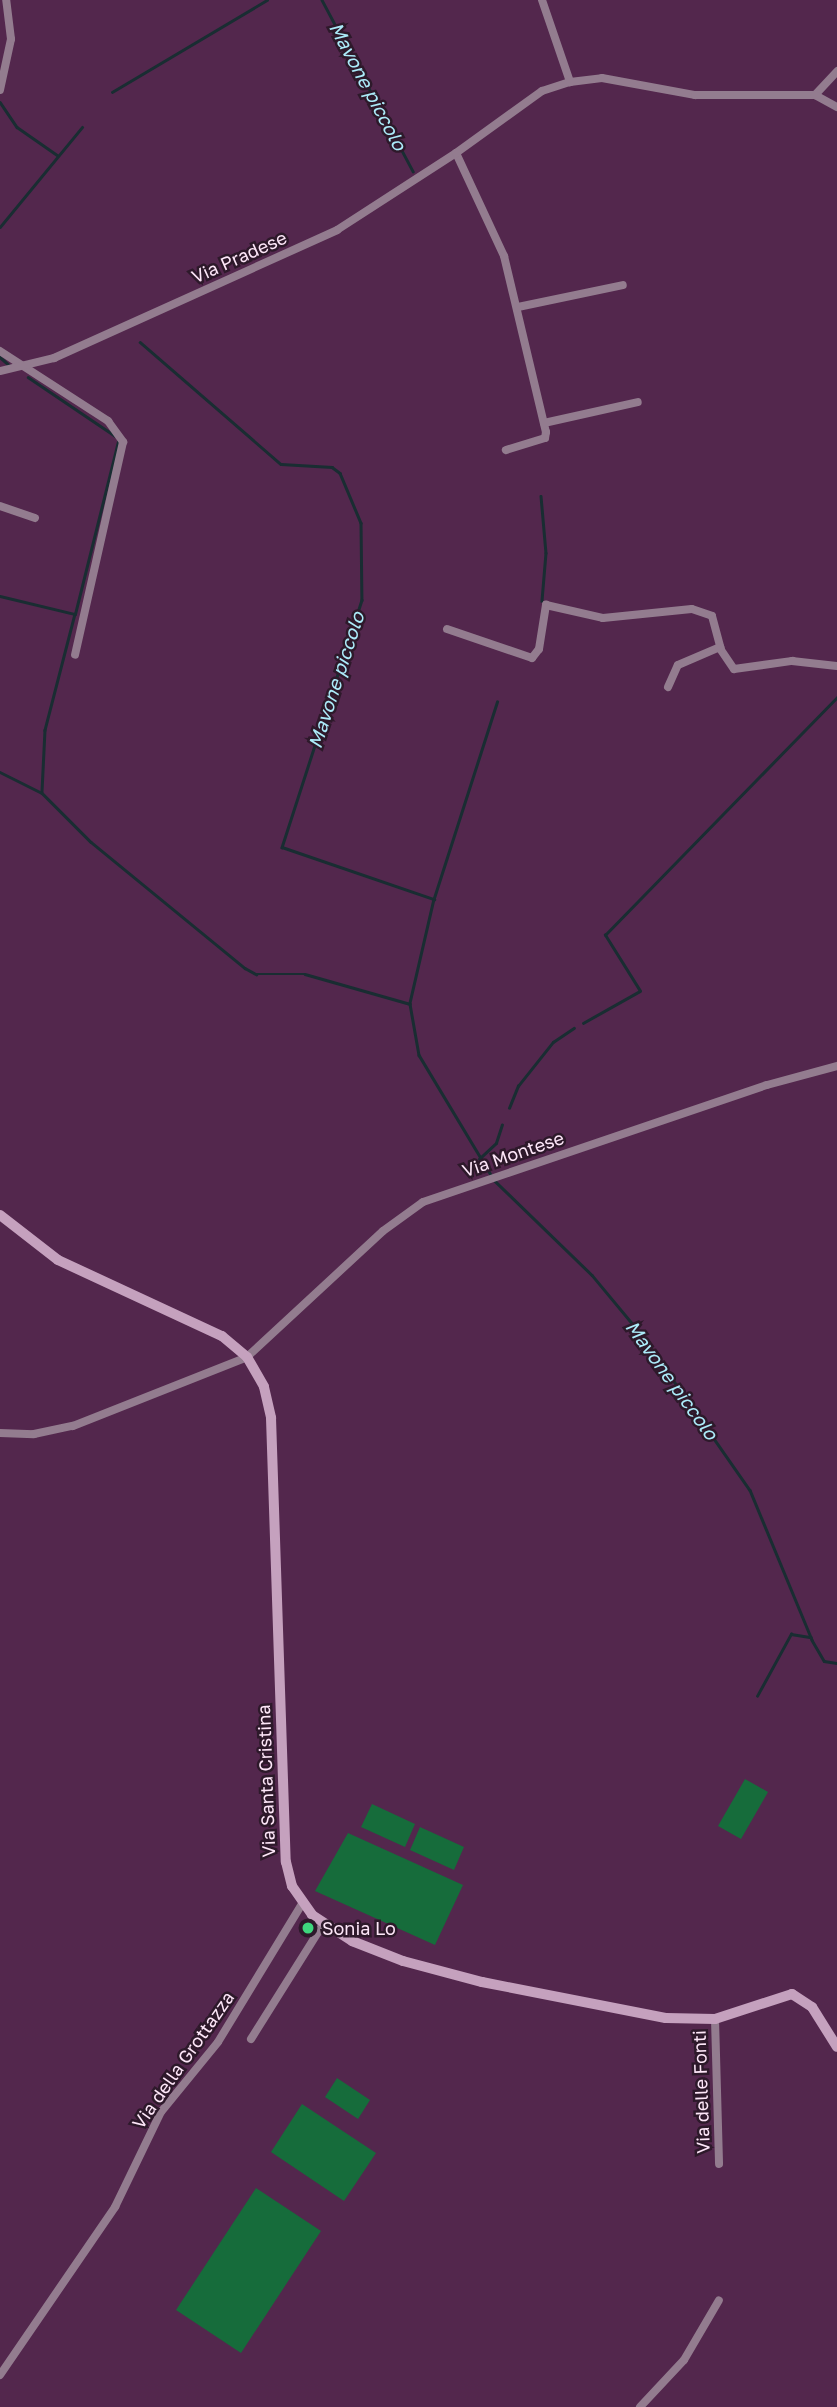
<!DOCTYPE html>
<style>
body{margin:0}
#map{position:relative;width:837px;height:2407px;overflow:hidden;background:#53274d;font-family:"Golos Text",sans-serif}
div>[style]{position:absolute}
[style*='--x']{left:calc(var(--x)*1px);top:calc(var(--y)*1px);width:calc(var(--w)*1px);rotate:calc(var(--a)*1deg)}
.green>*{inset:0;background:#166c3b}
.stream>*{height:2.5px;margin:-1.25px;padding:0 1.25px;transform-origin:1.25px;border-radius:1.25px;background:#192d32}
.street>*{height:8px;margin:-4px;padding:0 4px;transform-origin:4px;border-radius:4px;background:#937c8f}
.secondary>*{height:10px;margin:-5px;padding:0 5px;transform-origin:5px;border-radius:5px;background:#c5a1be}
.dots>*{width:19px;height:19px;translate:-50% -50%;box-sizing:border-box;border:4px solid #2d192a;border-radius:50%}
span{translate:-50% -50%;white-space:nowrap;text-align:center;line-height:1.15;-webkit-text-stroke:5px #2d192a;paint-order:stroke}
.street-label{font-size:18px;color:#fde6f8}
.poi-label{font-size:18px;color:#fde6f8}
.left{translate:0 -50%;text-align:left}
.water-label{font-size:19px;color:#acebf9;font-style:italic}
</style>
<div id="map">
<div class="green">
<i style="clip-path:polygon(745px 1779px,768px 1792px,741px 1839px,718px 1826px)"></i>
<i style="clip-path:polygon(372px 1804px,415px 1824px,405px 1847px,361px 1827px)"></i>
<i style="clip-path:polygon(420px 1827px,464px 1847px,454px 1870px,410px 1850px)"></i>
<i style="clip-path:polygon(348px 1833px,463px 1885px,435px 1945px,315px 1891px)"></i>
<i style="clip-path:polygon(337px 2078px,370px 2100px,358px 2119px,325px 2097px)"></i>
<i style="clip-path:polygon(302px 2104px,376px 2153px,344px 2201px,271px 2152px)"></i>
<i style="clip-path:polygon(256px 2188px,321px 2231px,241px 2353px,176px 2310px)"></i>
</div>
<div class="stream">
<i style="--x:322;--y:0;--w:194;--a:62"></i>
<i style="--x:112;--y:92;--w:180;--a:-30.7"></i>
<i style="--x:0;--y:102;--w:30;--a:56"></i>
<i style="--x:17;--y:127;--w:49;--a:35"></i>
<i style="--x:0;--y:227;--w:129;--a:-50.6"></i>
<i style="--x:140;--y:342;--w:186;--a:40.9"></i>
<i style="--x:281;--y:464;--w:51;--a:3.4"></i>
<i style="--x:332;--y:467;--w:10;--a:37"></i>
<i style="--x:340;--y:473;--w:54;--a:67.2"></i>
<i style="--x:361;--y:523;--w:77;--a:89.3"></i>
<i style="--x:362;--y:600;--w:260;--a:107.9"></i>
<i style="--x:282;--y:847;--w:161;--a:18.9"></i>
<i style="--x:434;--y:899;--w:107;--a:103"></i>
<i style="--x:0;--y:357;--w:13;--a:42"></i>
<i style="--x:28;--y:377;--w:105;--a:34.1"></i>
<i style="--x:541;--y:496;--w:57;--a:85"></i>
<i style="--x:546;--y:553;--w:48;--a:94.8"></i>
<i style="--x:0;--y:596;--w:77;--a:13.5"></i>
<i style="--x:75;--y:614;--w:120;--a:104.5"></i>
<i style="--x:45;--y:730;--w:61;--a:92.8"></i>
<i style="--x:75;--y:614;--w:178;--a:-76"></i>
<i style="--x:0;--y:772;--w:47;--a:26.6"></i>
<i style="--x:42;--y:793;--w:69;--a:45"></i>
<i style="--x:91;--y:842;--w:199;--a:39.3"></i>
<i style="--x:245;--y:968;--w:13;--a:29"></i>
<i style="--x:256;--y:974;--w:49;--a:0"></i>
<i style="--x:305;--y:974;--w:109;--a:15.9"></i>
<i style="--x:410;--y:1004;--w:52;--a:80"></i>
<i style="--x:419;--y:1055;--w:140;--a:59"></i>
<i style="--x:434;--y:898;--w:206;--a:-72.2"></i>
<i style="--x:583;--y:1023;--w:65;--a:-29.3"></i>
<i style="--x:640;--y:991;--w:66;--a:-122"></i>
<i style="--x:605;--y:935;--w:332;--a:-45.7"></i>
<i style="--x:509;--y:1108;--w:24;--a:-68"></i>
<i style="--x:518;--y:1086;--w:56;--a:-51.5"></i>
<i style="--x:553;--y:1042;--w:25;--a:-34"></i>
<i style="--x:479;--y:1159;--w:23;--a:-43"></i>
<i style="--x:496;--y:1143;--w:19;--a:-72"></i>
<i style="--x:495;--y:1181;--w:135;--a:44.1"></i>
<i style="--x:592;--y:1275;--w:77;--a:50.3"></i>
<i style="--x:641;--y:1334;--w:190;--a:55.1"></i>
<i style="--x:750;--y:1490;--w:162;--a:67.5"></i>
<i style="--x:812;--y:1640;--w:24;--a:60"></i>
<i style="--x:824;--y:1661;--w:13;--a:9"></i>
<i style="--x:757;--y:1696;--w:71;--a:-61.3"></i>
<i style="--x:791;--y:1634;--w:20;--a:9"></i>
</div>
<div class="street">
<i style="--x:542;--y:0;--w:87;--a:71.1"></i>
<i style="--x:0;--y:90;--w:52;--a:-77.8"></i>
<i style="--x:11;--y:39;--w:39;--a:-97"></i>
<i style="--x:815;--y:95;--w:33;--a:-47"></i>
<i style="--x:456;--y:153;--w:114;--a:65"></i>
<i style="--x:504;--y:256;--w:181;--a:76.6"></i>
<i style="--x:546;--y:432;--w:6;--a:99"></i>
<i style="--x:545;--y:438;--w:41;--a:162.9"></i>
<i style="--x:518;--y:307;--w:107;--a:-11.8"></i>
<i style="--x:0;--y:351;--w:129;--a:32.9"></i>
<i style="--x:108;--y:421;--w:26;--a:54"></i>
<i style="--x:123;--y:442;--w:218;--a:102.7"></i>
<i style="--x:0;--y:371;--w:56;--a:-13.5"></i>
<i style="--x:54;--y:358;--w:311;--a:-24.3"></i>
<i style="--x:337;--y:230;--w:142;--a:-32.9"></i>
<i style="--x:456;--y:153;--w:106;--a:-35.8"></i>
<i style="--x:542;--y:91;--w:29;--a:-18"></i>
<i style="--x:570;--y:82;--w:32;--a:-7"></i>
<i style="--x:602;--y:78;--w:95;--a:10.4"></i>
<i style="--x:695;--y:95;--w:120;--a:0"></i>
<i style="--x:815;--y:95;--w:25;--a:29"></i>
<i style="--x:544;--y:423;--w:96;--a:-12.6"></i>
<i style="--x:0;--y:506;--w:37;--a:19"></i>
<i style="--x:447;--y:629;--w:90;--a:18.8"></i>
<i style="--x:532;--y:658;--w:11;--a:-52"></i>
<i style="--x:539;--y:649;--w:45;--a:-81"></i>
<i style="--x:546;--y:605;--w:58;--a:12.8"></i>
<i style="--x:603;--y:618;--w:89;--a:-5.8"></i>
<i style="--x:692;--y:609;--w:21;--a:19"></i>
<i style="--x:712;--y:616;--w:35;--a:75"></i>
<i style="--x:721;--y:650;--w:23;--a:56"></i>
<i style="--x:734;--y:669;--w:59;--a:-7.9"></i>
<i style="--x:792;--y:661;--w:45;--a:6.3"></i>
<i style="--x:668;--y:687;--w:24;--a:-66"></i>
<i style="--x:678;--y:665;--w:46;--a:-23.2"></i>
<i style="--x:0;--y:1433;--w:34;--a:2"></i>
<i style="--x:34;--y:1434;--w:40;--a:-12"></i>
<i style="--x:73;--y:1426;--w:187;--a:-21.6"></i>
<i style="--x:247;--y:1357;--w:185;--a:-42.8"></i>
<i style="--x:383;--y:1231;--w:49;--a:-35.9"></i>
<i style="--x:423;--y:1202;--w:363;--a:-18.8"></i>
<i style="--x:767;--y:1085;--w:73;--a:-15.2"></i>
<i style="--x:715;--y:2019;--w:145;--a:88.4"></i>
<i style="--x:251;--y:2039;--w:136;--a:-57.9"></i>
<i style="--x:0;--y:2375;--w:204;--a:-55.6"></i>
<i style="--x:115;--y:2207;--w:106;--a:-64.2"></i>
<i style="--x:161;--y:2112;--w:90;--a:-50.8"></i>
<i style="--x:218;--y:2042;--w:162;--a:-58.7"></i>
<i style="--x:640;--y:2407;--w:64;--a:-46.9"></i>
<i style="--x:684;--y:2360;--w:69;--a:-59.7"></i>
</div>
<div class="secondary">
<i style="--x:0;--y:1215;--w:73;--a:37.8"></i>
<i style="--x:58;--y:1260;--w:181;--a:24.9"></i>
<i style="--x:222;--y:1336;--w:33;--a:40"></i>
<i style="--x:247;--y:1357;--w:34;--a:60"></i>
<i style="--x:264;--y:1387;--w:32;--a:77"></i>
<i style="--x:271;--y:1418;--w:444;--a:88.1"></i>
<i style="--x:286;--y:1862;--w:25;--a:76"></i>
<i style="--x:292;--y:1886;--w:35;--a:55"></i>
<i style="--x:312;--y:1915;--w:48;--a:33"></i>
<i style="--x:352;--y:1941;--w:55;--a:21.4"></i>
<i style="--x:403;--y:1961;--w:82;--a:14.9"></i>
<i style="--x:482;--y:1982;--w:187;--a:11.1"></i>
<i style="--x:666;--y:2018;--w:49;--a:1.2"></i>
<i style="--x:715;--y:2019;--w:81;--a:-18"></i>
<i style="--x:792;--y:1994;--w:24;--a:33"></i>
<i style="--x:812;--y:2007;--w:47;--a:58"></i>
</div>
<div class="dots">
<i style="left:308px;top:1928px;background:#3ed77d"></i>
</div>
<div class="street-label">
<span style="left:239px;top:257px;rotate:-24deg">Via Pradese</span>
<span style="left:513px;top:1154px;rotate:-19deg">Via Montese</span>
<span style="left:266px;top:1781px;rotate:-92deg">Via Santa Cristina</span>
<span style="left:183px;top:2060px;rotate:-55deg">Via della Grottazza</span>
<span style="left:701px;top:2092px;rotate:-92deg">Via delle Fonti</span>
</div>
<div class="poi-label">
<span class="left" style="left:322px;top:1928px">Sonia Lo</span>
</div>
<div class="water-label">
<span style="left:368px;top:86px;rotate:62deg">Mavone piccolo</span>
<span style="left:336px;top:680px;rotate:-72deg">Mavone piccolo</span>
<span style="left:672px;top:1380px;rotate:54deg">Mavone piccolo</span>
</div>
</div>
